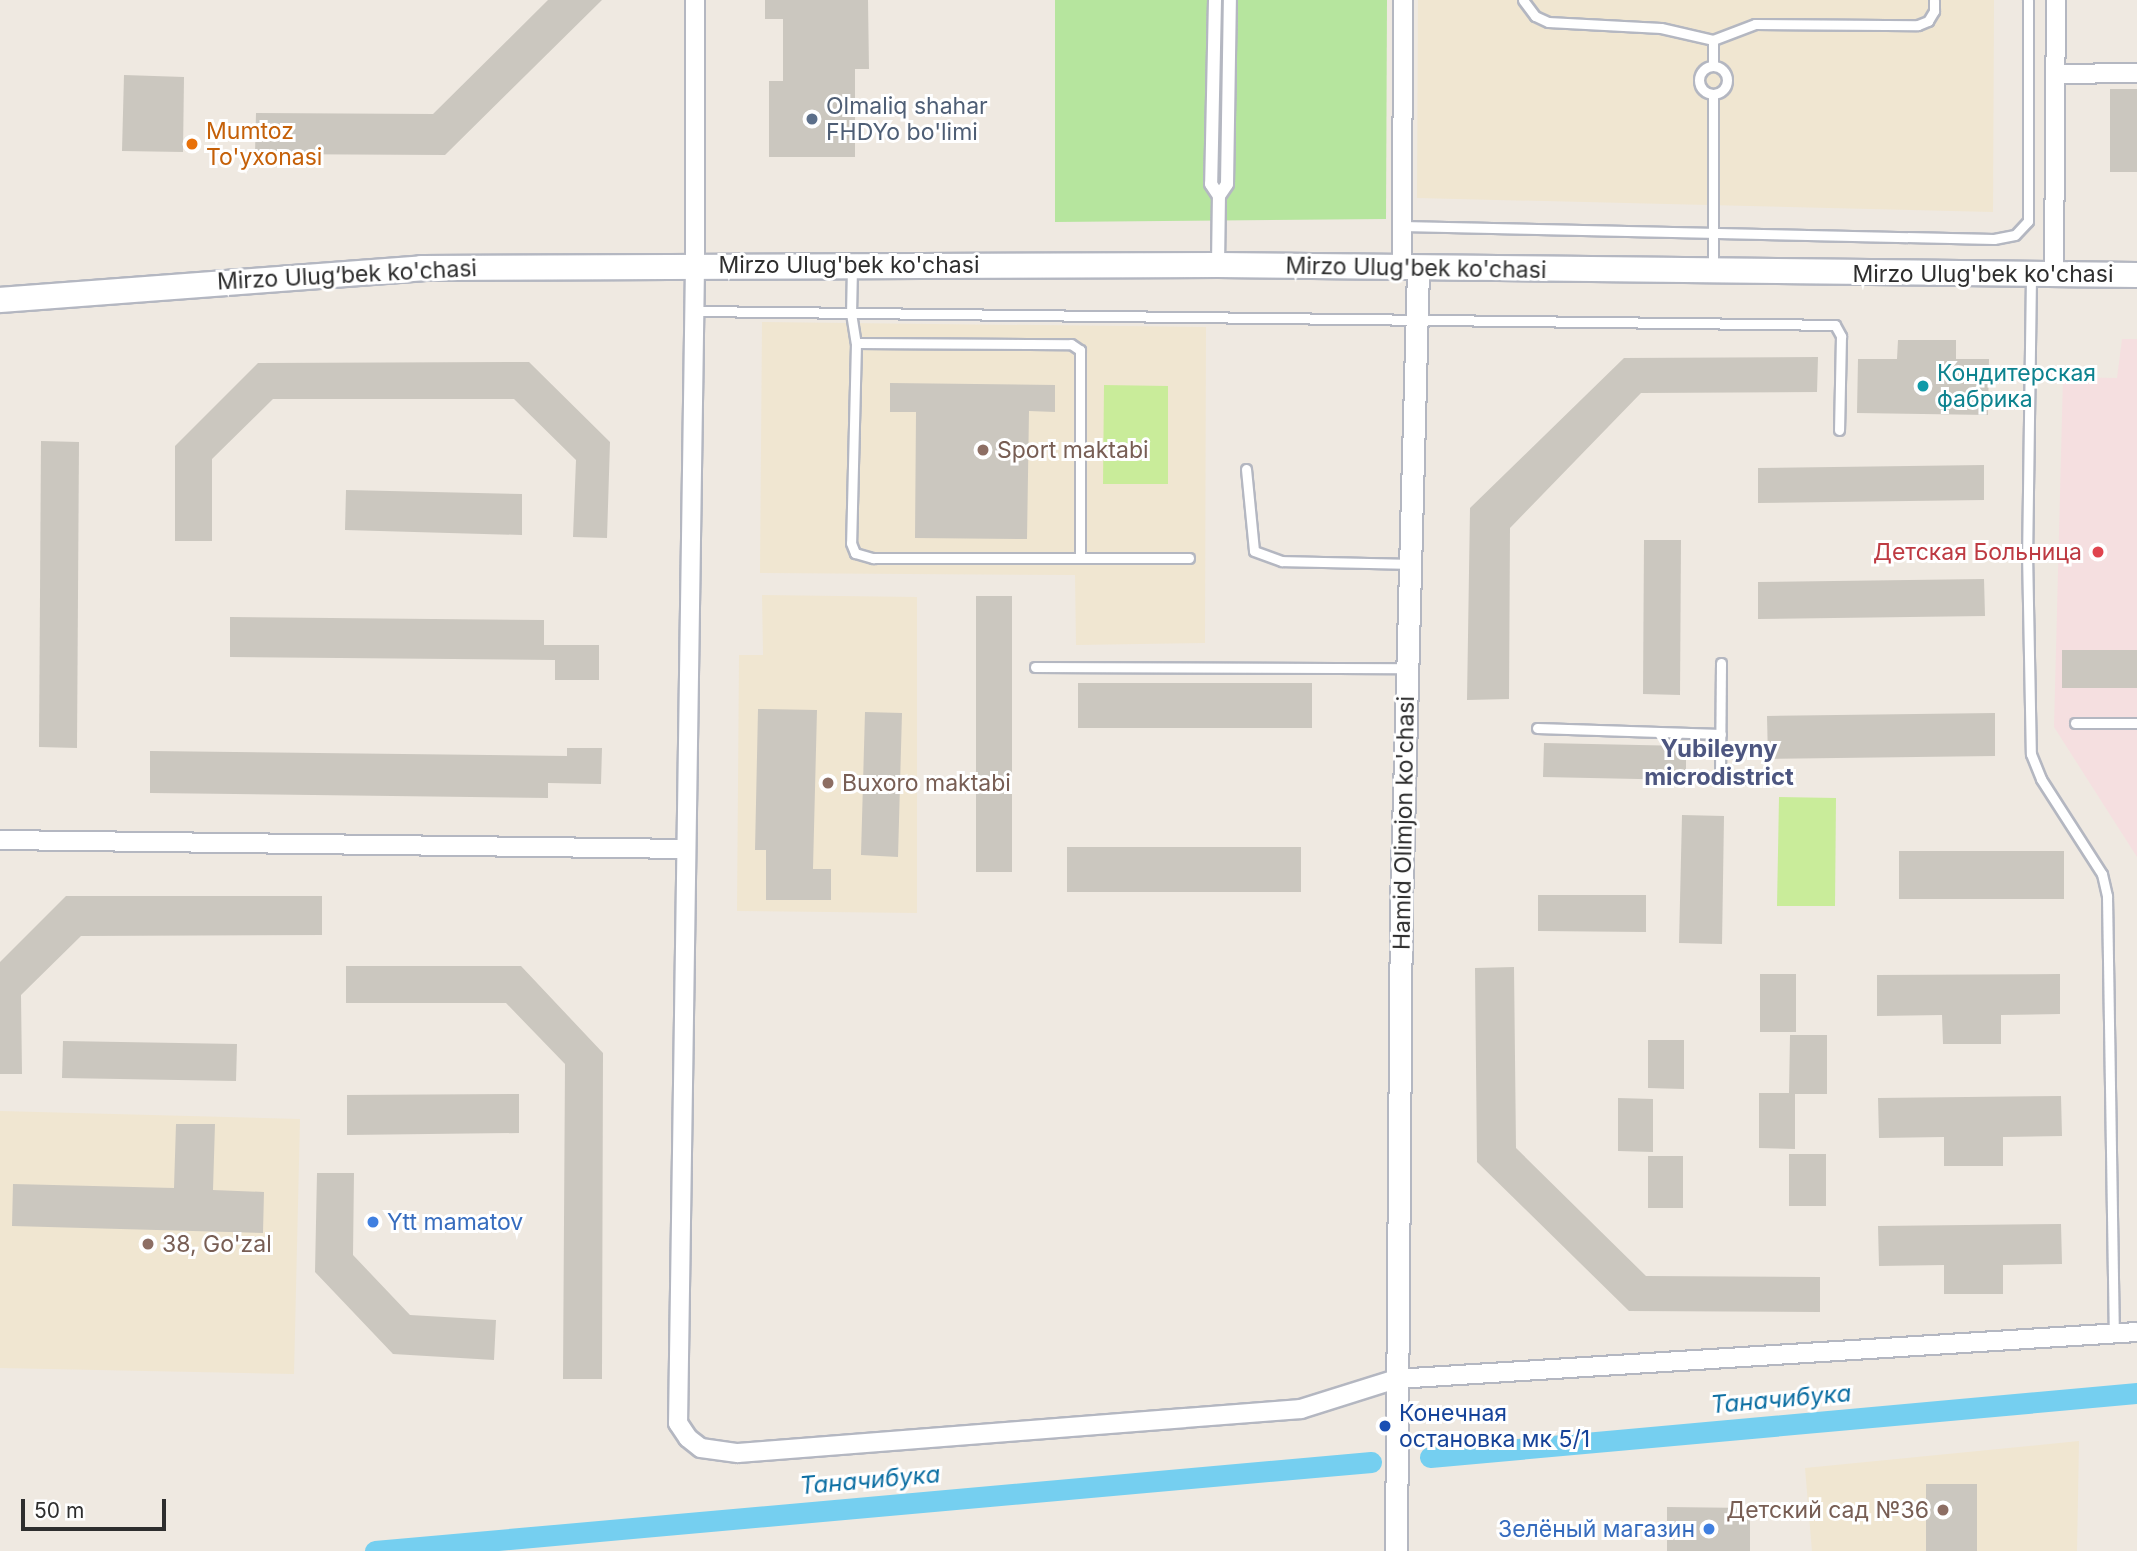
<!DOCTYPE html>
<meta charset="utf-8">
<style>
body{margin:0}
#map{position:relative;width:2137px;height:1551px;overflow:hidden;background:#efe9e1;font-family:Inter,sans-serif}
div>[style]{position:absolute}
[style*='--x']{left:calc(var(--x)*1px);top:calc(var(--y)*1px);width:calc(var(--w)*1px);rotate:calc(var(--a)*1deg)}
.education>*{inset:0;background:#f0e6d1}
.medical>*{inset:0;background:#f5dfe0}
.green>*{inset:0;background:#b6e59e}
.pitch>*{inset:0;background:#c9ec9a}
.canal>*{height:21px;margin:-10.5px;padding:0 10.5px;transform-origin:10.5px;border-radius:10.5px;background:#75cff0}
.building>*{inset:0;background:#cbc7bf}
.roads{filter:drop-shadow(2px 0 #b4b7c1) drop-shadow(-2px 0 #b4b7c1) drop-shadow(0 2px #b4b7c1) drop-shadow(0 -2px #b4b7c1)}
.service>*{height:9px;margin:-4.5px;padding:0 4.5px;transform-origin:4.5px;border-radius:4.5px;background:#fff}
.service>.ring{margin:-4.5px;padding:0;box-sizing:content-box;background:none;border:9px solid #fff;border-radius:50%}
.pedestrian>*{height:12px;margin:-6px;padding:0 6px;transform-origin:6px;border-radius:6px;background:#fff}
.minor>*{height:18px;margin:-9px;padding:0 9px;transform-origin:9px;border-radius:9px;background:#fff}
.tertiary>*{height:21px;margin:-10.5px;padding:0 10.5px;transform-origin:10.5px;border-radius:10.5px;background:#fff}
.secondary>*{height:24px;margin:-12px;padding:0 12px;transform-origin:12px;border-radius:12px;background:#fff}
.dots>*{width:19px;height:19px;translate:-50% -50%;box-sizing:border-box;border:4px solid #fff;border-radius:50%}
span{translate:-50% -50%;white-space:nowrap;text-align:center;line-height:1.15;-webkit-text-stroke:6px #fff;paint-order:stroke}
.service-label{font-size:23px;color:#4e5e75}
.left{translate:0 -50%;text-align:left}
.food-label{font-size:23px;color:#c56008}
.street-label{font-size:23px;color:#2e2e2e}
.culture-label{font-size:23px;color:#0d838f}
.education-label{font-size:23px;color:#785e54}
.right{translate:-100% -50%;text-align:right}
.health-label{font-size:23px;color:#be3a42}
.shop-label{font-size:23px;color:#366cbe}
.transit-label{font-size:23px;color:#164399}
.neighbourhood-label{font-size:24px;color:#4d5680;font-weight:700}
.water-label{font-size:24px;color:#0d6fa3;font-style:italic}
.scale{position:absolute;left:21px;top:1499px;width:145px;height:32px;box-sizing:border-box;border:4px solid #2e2e2e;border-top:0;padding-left:9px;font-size:21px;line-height:24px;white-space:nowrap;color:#2e2e2e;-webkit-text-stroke:5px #fff;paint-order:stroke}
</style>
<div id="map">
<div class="education">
<i style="clip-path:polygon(1418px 0,1994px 0,1993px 212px,1417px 198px)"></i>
<i style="clip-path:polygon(762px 322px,1206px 327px,1205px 643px,1076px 645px,1075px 575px,760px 573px)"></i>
<i style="clip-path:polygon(762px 595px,917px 597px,917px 913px,737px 911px,739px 655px,763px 655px)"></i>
<i style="clip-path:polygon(0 1111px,300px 1119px,294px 1374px,0 1368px)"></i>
<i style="clip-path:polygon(2079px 1441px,2077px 1551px,1812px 1551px,1805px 1468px)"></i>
</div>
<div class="medical">
<i style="clip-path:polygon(2122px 339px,2137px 339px,2137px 857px,2054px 727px,2063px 377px,2117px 378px)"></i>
</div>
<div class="green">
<i style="clip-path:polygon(1055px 0,1387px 0,1386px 219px,1055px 222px)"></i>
</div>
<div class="pitch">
<i style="clip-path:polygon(1104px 385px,1168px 386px,1168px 484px,1103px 484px)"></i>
<i style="clip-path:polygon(1779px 797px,1836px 798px,1835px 906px,1777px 906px)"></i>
</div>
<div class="canal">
<i style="--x:1430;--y:1457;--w:710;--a:-5.17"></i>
<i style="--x:375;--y:1551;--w:1000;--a:-5.11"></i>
</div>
<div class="building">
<i style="clip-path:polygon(548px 0,602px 0,445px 155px,255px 154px,256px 113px,433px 114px)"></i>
<i style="clip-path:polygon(765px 0,868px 0,869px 69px,855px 69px,855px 157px,769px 157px,769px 81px,783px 81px,783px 19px,765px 19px)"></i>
<i style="clip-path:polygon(124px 75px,184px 77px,183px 152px,122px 151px)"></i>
<i style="clip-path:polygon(2110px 89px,2137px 89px,2137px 172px,2110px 172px)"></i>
<i style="clip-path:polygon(1898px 340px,1956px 340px,1956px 359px,1989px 359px,1988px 415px,1857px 413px,1858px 359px,1897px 359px)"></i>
<i style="clip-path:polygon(1818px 357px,1817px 392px,1641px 393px,1510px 528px,1509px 699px,1467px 700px,1470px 508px,1624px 358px)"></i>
<i style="clip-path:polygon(529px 362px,610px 442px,607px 538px,573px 537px,576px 460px,514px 399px,273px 399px,212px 459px,212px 541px,175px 541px,175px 446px,258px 363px)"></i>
<i style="clip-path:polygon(890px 383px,1055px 385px,1055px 412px,1029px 411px,1027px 539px,915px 538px,916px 412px,890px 412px)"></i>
<i style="clip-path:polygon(41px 441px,79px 442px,77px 748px,39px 747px)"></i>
<i style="clip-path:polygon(1984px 465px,1984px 500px,1758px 503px,1758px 468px)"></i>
<i style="clip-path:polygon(346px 490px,522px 494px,522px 535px,345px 530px)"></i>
<i style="clip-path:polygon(1644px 540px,1681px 540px,1680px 695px,1643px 694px)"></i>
<i style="clip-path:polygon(1984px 579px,1985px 616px,1758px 619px,1758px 582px)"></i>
<i style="clip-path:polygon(976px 596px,1012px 596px,1012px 872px,976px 872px)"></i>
<i style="clip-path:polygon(230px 617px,544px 620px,544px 645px,599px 645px,599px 680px,555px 680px,555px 660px,230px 657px)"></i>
<i style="clip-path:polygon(2062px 650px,2137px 650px,2137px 688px,2062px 688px)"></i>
<i style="clip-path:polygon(1078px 683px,1312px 683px,1312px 728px,1078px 728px)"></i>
<i style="clip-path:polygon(758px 709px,817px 710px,813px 869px,831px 869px,831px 900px,766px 900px,766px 850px,755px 850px)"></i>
<i style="clip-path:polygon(865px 712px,902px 713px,898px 857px,861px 855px)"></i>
<i style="clip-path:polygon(1995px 713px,1995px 756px,1768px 759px,1767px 716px)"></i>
<i style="clip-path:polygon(1544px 743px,1686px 746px,1686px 780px,1543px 777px)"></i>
<i style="clip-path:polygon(567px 748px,602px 748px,601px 784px,548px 783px,548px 798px,150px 793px,150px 751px,567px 756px)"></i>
<i style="clip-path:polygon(1682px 815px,1724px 816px,1722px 944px,1679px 943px)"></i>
<i style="clip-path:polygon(1067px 847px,1301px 847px,1301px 892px,1067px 892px)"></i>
<i style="clip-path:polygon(1899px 851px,2064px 851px,2064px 899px,1899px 899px)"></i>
<i style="clip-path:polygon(1538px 895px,1646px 895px,1646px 932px,1538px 931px)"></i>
<i style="clip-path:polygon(66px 896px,322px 896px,322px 935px,81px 936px,21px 995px,22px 1074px,0 1074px,0 962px)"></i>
<i style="clip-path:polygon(346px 966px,521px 966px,603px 1053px,602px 1379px,563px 1379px,565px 1064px,506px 1003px,346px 1003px)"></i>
<i style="clip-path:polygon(1514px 967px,1516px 1148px,1646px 1276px,1820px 1277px,1820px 1312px,1629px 1311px,1477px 1162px,1475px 968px)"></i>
<i style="clip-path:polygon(1760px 974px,1796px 974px,1796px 1032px,1760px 1032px)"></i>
<i style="clip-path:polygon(2060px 974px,2060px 1014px,2001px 1015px,2001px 1044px,1943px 1044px,1942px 1015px,1877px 1016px,1877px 975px)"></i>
<i style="clip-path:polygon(1790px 1035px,1827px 1035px,1827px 1094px,1795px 1094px,1795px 1149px,1759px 1148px,1759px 1093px,1789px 1093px)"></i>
<i style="clip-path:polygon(1648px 1040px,1684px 1040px,1684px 1089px,1648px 1088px)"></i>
<i style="clip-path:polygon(63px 1041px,237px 1044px,236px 1081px,62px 1078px)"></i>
<i style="clip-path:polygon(519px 1094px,519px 1133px,347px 1135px,347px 1095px)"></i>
<i style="clip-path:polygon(2061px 1096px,2062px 1136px,2003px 1137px,2003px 1166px,1944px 1166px,1944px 1137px,1879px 1138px,1878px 1098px)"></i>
<i style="clip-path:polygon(1618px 1098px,1653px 1099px,1653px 1152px,1618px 1151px)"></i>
<i style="clip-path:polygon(176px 1124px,215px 1124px,213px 1190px,264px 1192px,263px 1233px,12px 1226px,13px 1184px,174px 1188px)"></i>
<i style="clip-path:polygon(1789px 1154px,1826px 1154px,1826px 1206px,1789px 1206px)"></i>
<i style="clip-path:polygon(1648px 1156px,1683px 1156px,1683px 1208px,1648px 1208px)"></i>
<i style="clip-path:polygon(317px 1173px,354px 1173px,353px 1255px,410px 1315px,496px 1320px,494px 1360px,393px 1354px,315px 1272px)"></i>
<i style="clip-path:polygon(2061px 1224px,2062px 1264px,2003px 1265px,2003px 1294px,1944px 1294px,1944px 1265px,1879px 1266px,1878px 1226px)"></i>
<i style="clip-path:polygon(1926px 1484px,1977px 1484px,1977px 1551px,1926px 1551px)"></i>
<i style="clip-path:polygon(1667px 1507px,1750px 1508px,1750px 1551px,1667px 1551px)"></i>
</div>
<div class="roads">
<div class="service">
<i style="--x:1523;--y:0;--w:20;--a:53"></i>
<i style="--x:1535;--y:16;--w:14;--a:25"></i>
<i style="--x:1548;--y:22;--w:113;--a:3"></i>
<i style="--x:1661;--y:28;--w:53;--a:13"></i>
<i style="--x:1713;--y:40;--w:26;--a:90"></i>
<i style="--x:1713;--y:40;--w:45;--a:-20.9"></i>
<i style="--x:1755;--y:24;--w:163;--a:0.4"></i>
<i style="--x:1918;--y:25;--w:11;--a:-22"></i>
<i style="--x:1928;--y:21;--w:12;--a:-59"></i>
<i style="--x:1934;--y:11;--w:11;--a:-90"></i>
<i class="ring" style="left:1699px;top:66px;width:19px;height:19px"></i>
<i style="--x:1713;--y:94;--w:176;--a:90"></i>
<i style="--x:1402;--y:226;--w:592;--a:1.26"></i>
<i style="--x:1994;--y:239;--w:21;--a:-11"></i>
<i style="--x:2015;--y:235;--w:19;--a:-47"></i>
<i style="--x:2028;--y:221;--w:221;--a:-90"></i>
<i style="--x:852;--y:267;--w:46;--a:91.2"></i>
<i style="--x:851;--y:313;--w:30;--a:81"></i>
<i style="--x:856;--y:343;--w:200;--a:91.4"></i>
<i style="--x:851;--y:543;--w:11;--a:68"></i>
<i style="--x:855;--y:553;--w:19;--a:16"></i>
<i style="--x:873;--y:558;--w:316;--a:0"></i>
<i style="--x:2031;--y:276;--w:276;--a:90.8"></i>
<i style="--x:2027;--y:552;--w:202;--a:88.9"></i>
<i style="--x:2031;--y:754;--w:27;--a:68"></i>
<i style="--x:2041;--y:779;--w:113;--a:57.3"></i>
<i style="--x:2102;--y:874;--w:23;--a:77"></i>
<i style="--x:2107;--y:896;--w:437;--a:89.1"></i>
<i style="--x:695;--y:311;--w:1140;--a:0.7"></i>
<i style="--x:1835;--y:325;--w:13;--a:61"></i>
<i style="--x:1841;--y:336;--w:94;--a:91.2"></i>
<i style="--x:856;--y:343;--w:215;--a:0.3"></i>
<i style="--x:1071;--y:344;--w:11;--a:34"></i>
<i style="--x:1080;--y:350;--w:208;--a:90"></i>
<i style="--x:1246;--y:469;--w:82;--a:84.4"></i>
<i style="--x:1254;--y:551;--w:30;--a:20"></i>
<i style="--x:1282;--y:561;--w:128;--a:1.3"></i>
<i style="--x:1721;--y:663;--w:110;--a:90.5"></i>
<i style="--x:1720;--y:773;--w:6;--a:59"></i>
<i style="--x:1723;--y:778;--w:26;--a:2"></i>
<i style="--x:1035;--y:667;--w:372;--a:0.2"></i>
<i style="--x:2075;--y:723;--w:62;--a:0"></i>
<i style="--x:1537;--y:728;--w:184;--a:1.9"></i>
</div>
<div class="pedestrian">
<i style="--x:1215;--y:0;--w:184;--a:91.2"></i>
<i style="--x:1211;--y:184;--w:14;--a:56"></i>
<i style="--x:1219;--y:196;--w:14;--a:-56"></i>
<i style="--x:1227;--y:184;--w:184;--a:-89.1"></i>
<i style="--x:1218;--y:265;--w:69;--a:-89.2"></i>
</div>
<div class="minor">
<i style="--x:695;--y:0;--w:266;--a:90"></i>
<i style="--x:695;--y:266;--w:1157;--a:90.84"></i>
<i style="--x:678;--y:1423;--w:18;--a:56"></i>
<i style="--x:688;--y:1438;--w:16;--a:38"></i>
<i style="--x:701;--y:1448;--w:37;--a:8"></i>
<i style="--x:738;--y:1453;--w:565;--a:-4.47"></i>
<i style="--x:1301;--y:1409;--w:100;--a:-17.5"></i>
<i style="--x:1396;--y:1379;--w:742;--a:-3.63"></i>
<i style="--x:2055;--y:74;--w:82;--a:-0.7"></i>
<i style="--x:1402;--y:267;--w:267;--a:-89.8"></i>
<i style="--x:2054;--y:275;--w:275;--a:-89.6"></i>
<i style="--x:0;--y:840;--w:686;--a:0.75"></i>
</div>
<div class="tertiary">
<i style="--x:1396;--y:1551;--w:645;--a:-89.56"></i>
<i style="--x:1401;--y:906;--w:638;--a:-88.47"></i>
</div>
<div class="secondary">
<i style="--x:0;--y:300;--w:422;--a:-4.3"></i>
<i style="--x:421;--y:268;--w:797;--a:-0.22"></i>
<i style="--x:1218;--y:265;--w:919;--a:0.62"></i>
</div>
</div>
<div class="dots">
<i style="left:812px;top:119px;background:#5c6f8a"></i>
<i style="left:192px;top:144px;background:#e8710a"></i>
<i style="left:1923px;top:386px;background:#0f9aa8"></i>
<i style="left:983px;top:450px;background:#8d6e63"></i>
<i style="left:2098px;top:552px;background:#e0444e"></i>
<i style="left:828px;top:783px;background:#8d6e63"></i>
<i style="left:373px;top:1222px;background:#3f7fe0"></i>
<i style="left:148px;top:1244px;background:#8d6e63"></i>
<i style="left:1385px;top:1426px;background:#1a4fb4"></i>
<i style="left:1943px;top:1510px;background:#8d6e63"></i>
<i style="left:1709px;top:1529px;background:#3f7fe0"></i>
</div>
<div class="service-label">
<span class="left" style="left:826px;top:119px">Olmaliq shahar<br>FHDYo bo'limi</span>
</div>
<div class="food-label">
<span class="left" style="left:206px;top:144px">Mumtoz<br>To'yxonasi</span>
</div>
<div class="street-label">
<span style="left:849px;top:265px">Mirzo Ulug'bek ko'chasi</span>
<span style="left:1416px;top:268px;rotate:1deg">Mirzo Ulug'bek ko'chasi</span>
<span style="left:1983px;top:274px">Mirzo Ulug'bek ko'chasi</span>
<span style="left:347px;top:275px;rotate:-3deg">Mirzo Ulug‘bek ko'chasi</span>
<span style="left:1404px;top:823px;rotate:-89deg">Hamid Olimjon ko'chasi</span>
</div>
<div class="culture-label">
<span class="left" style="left:1937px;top:386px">Кондитерская<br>фабрика</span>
</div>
<div class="education-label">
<span class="left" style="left:997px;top:450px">Sport maktabi</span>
<span class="left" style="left:842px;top:783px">Buxoro maktabi</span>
<span class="left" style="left:162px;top:1244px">38, Go'zal</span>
<span class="right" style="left:1929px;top:1510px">Детский сад №36</span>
</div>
<div class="health-label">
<span class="right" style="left:2082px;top:552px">Детская Больница</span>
</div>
<div class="shop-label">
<span class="left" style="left:387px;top:1222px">Ytt mamatov</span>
<span class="right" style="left:1695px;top:1529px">Зелёный магазин</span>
</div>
<div class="transit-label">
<span class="left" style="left:1399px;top:1426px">Конечная<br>остановка мк 5/1</span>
</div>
<div class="neighbourhood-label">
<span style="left:1719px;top:763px">Yubileyny<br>microdistrict</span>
</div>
<div class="water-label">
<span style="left:1781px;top:1399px;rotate:-5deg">Таначибука</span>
<span style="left:870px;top:1480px;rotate:-5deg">Таначибука</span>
</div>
<div class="scale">50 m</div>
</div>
